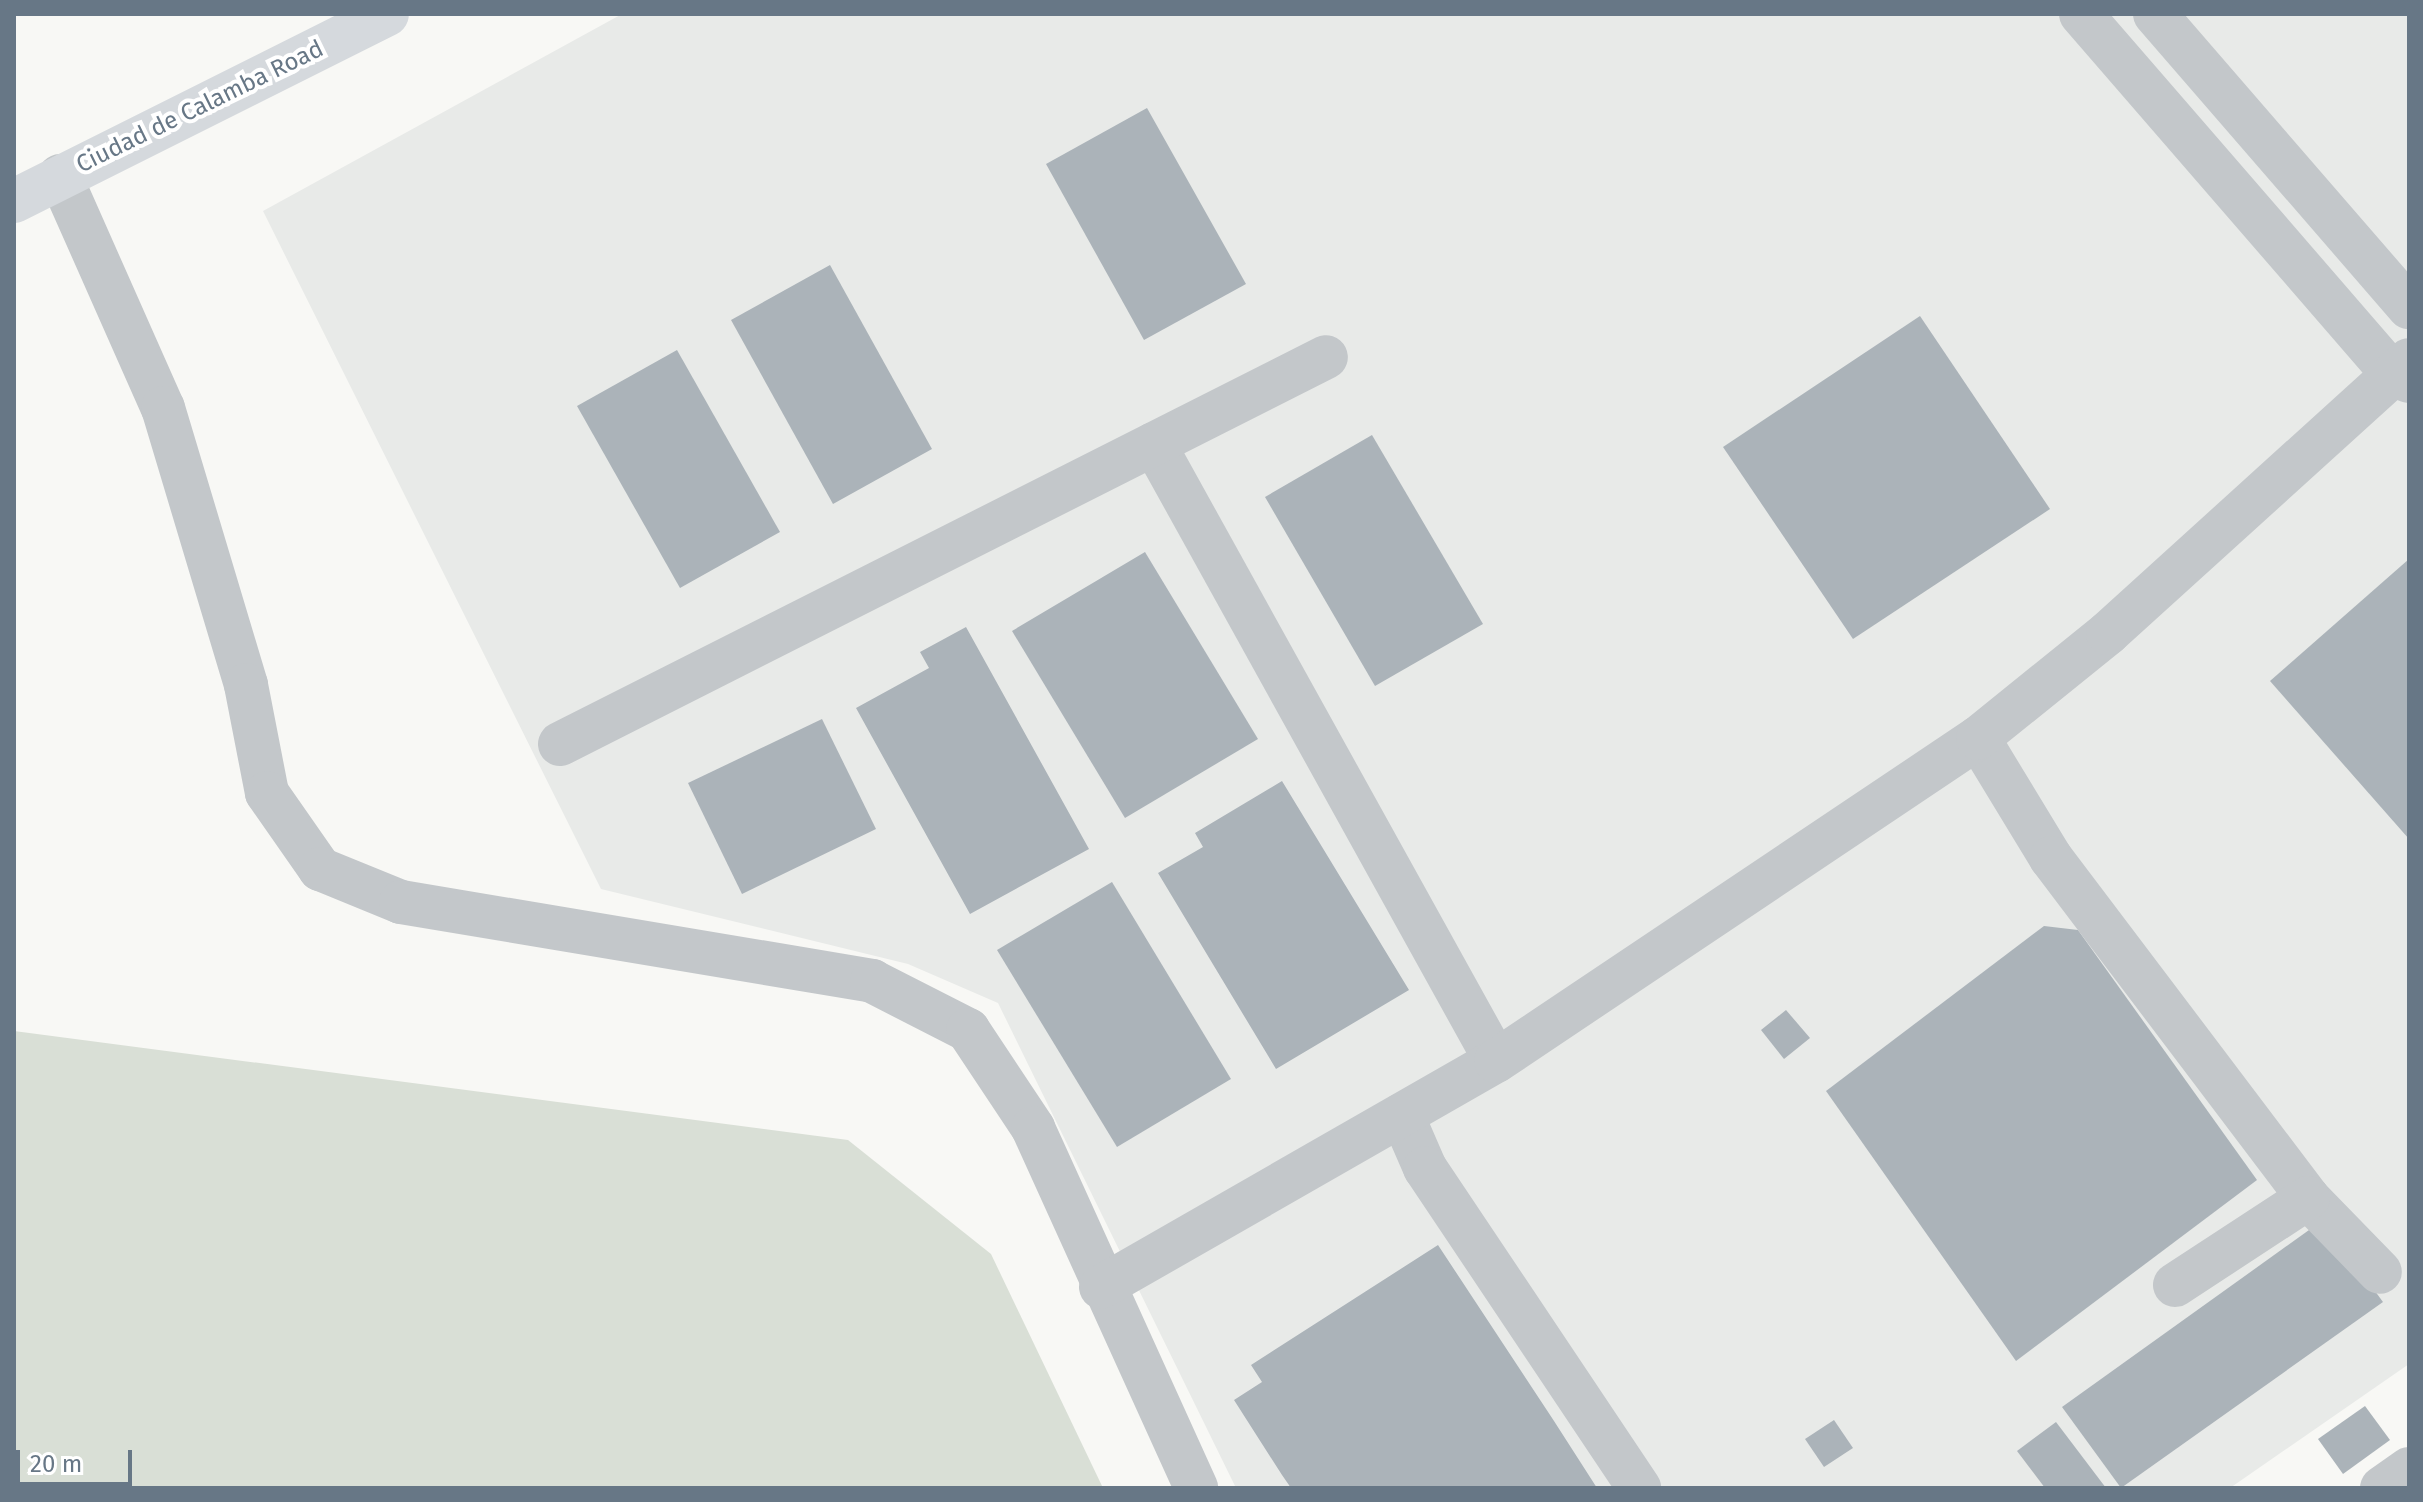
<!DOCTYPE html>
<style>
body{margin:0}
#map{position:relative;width:2423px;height:1502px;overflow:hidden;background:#f8f8f5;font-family:"Fira Sans",sans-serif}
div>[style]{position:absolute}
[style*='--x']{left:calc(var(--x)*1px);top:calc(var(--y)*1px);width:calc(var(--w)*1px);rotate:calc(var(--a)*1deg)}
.built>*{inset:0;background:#e8eae8}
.green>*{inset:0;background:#d9dfd6}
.building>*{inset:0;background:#abb3b9}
.minor>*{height:44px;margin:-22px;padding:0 22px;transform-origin:22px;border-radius:22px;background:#c3c7ca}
.major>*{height:44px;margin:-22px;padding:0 22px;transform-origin:22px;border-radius:22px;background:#d5d9dd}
span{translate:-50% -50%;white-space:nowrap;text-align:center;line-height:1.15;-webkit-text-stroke:8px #fff;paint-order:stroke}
.street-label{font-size:24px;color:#677786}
.frame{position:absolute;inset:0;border:16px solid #677786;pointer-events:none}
.scale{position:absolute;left:16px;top:1450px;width:116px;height:36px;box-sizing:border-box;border:4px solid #677786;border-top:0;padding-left:10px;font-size:24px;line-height:28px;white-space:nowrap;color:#677786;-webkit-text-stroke:6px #fff;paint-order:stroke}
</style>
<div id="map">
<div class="built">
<i style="clip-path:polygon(622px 14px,2409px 14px,2409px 1364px,2230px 1488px,1236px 1488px,998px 1003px,908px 964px,601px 889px,263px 211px)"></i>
</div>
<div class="green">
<i style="clip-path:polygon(14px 1031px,848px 1140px,991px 1254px,1103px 1488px,14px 1488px)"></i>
</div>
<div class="building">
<i style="clip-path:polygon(1147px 108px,1246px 284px,1144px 340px,1046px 164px)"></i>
<i style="clip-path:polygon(830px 265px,932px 449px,833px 504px,731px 320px)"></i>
<i style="clip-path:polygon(1920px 316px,2050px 509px,1853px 639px,1723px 447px)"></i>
<i style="clip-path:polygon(677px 350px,780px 532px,680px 588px,577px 406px)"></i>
<i style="clip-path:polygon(1372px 435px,1483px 624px,1375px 686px,1265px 497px)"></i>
<i style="clip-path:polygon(1145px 552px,1258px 739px,1125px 818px,1012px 631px)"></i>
<i style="clip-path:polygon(2409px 559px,2409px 839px,2270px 681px)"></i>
<i style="clip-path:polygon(966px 627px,1089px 849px,970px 914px,856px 708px,929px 668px,920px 652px)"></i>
<i style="clip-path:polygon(822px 719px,876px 829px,742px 894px,688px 783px)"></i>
<i style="clip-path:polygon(1282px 781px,1409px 990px,1276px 1069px,1158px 873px,1203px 847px,1195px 833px)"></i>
<i style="clip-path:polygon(1112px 882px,1231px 1079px,1117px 1147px,997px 950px)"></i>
<i style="clip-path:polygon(2044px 926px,2078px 930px,2257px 1180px,2016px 1361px,1826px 1091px)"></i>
<i style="clip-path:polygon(1786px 1010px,1810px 1038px,1784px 1059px,1761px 1030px)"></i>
<i style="clip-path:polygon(2323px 1220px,2383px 1302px,2121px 1488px,2062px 1407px)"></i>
<i style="clip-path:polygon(1438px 1245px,1554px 1421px,1597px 1488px,1291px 1488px,1282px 1475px,1234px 1400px,1262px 1382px,1251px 1365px)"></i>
<i style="clip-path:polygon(2365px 1406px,2390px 1440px,2343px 1474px,2318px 1439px)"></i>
<i style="clip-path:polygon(1834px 1420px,1853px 1448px,1824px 1467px,1805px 1439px)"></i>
<i style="clip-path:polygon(2056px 1422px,2106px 1488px,2045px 1488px,2017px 1451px)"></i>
</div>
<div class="minor">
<i style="--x:2081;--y:14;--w:476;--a:49.1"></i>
<i style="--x:2393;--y:374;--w:17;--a:24"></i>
<i style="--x:2155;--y:14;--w:388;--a:49.1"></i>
<i style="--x:60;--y:176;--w:254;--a:66.1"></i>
<i style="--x:163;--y:408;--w:289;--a:73.3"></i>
<i style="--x:246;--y:685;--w:110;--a:79"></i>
<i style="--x:267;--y:793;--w:93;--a:55.1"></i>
<i style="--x:320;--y:869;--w:87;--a:22.2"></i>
<i style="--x:401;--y:902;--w:478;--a:9.5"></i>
<i style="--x:872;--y:981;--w:108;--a:27"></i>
<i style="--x:968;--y:1030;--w:118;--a:56.4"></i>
<i style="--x:1033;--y:1128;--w:395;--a:65.6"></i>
<i style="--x:1154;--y:444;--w:705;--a:61"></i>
<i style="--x:1978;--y:738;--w:140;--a:58.7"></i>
<i style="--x:2051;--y:858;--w:426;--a:52.9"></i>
<i style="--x:2308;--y:1198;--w:103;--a:45.8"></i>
<i style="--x:560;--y:744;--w:858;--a:-26.8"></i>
<i style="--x:1402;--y:1115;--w:58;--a:66.5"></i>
<i style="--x:1425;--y:1168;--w:385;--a:56.2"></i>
<i style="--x:2175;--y:1285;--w:159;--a:-33.2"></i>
<i style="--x:1101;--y:1287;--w:455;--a:-29.8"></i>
<i style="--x:1496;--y:1061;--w:580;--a:-33.83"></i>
<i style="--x:1978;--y:738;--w:167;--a:-38.9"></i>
<i style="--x:2108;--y:633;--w:406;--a:-42.2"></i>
<i style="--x:2382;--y:1488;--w:33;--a:-35"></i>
</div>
<div class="major">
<i style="--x:14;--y:201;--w:417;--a:-26.6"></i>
</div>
<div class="street-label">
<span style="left:200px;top:107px;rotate:-26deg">Ciudad de Calamba Road</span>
</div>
<div class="frame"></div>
<div class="scale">20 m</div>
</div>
